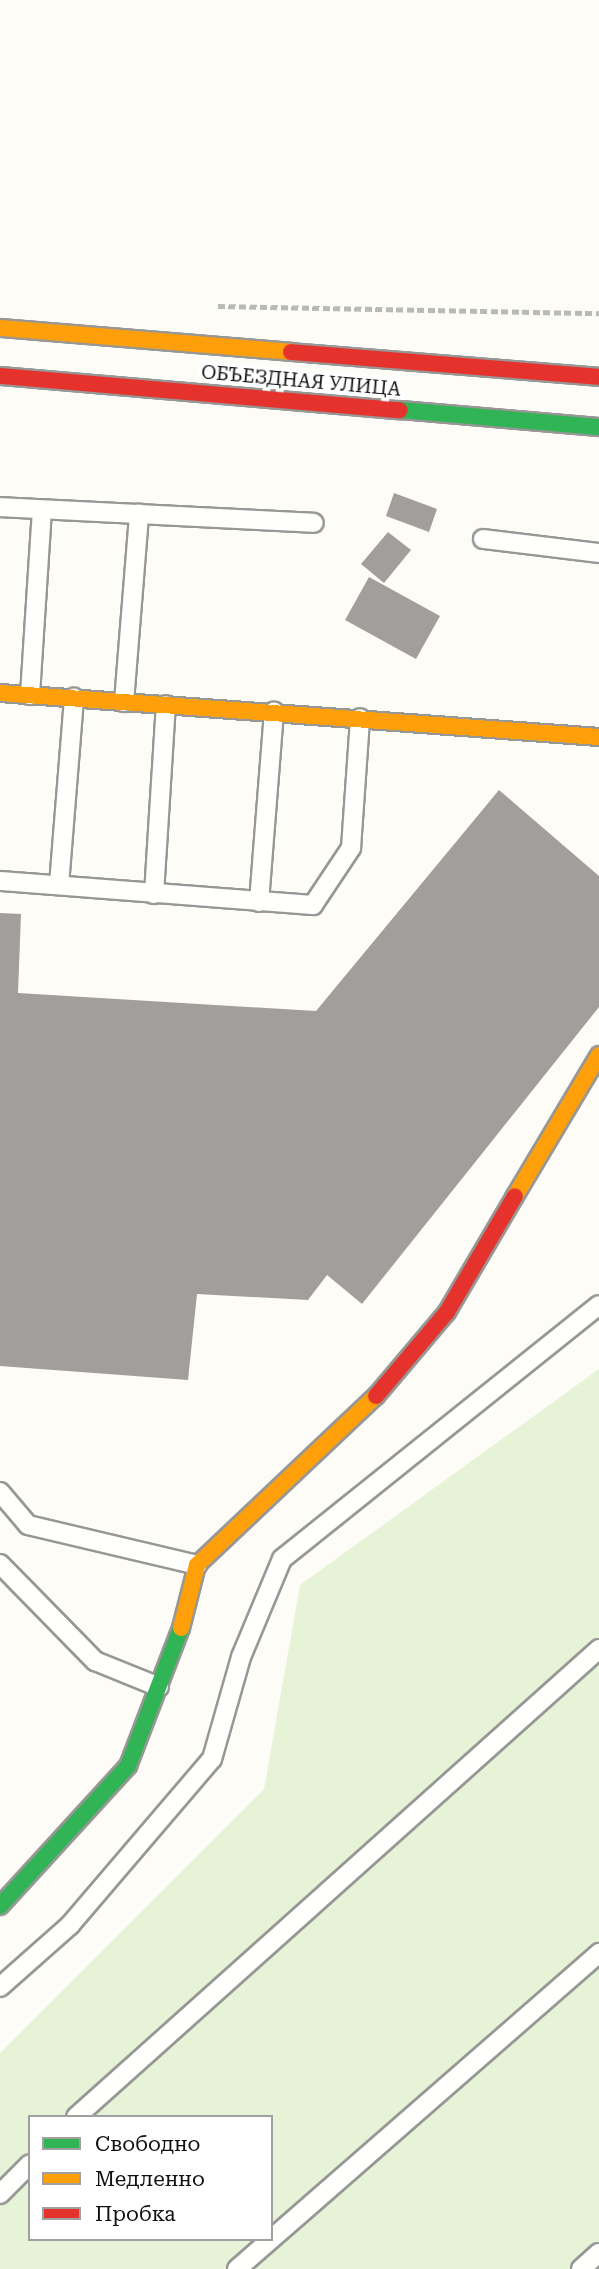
<!DOCTYPE html>
<meta charset="utf-8">
<style>
body{margin:0}
#map{position:relative;width:599px;height:2269px;overflow:hidden;background:#fdfcf7;font-family:"Roboto Serif",serif}
div>[style]{position:absolute}
[style*='--x']{left:calc(var(--x)*1px);top:calc(var(--y)*1px);width:calc(var(--w)*1px);rotate:calc(var(--a)*1deg)}
.green>*{inset:0;background:#e7f3d7}
.building>*{inset:0;background:#a19f9c}
.path>*{height:4.5px;margin-top:-2.25px;transform-origin:0;background:repeating-linear-gradient(90deg,#b9b9b8 0 7px,transparent 0 10.5px)}
.roads{filter:drop-shadow(2px 0 #979795) drop-shadow(-2px 0 #979795) drop-shadow(0 2px #979795) drop-shadow(0 -2px #979795)}
.lane>*{height:18px;margin:-9px;padding:0 9px;transform-origin:9px;border-radius:9px;background:#fffffe}
.fast>*{height:16px;margin:-8px;padding:0 8px;transform-origin:8px;border-radius:8px;background:#30b455}
.slow>*{height:16px;margin:-8px;padding:0 8px;transform-origin:8px;border-radius:8px;background:#ff9f0a}
.jam>*{height:16px;margin:-8px;padding:0 8px;transform-origin:8px;border-radius:8px;background:#e5322d}
span{translate:-50% -50%;white-space:nowrap;text-align:center;line-height:1.15;-webkit-text-stroke:7px #fff;paint-order:stroke}
.street-label{font-size:19px;color:#111}
.legend{position:absolute;left:28px;top:2115px;width:245px;height:126px;box-sizing:border-box;background:#fff;border:2px solid #a0a0a0;margin:0;padding:9px 12px;list-style:none;font-size:21px;color:#111}
.legend li{display:flex;align-items:center;gap:14px;height:35px}
.legend b{width:35px;border:2px solid #a0a0a0}
</style>
<div id="map">
<div class="green">
<i style="clip-path:polygon(evenodd,599px 1369px,599px 2269px,0 2269px,0 2053px,264px 1789px,300px 1585px,599px 1369px,30px 2117px,271px 2117px,271px 2239px,30px 2239px,30px 2117px)"></i>
</div>
<div class="building">
<i style="clip-path:polygon(394px 493px,437px 509px,429px 532px,386px 516px)"></i>
<i style="clip-path:polygon(388px 532px,411px 550px,384px 583px,361px 564px)"></i>
<i style="clip-path:polygon(369px 577px,440px 616px,416px 659px,345px 620px)"></i>
<i style="clip-path:polygon(499px 790px,599px 876px,599px 1007px,362px 1304px,327px 1275px,308px 1300px,197px 1294px,188px 1380px,0 1366px,0 913px,21px 914px,18px 993px,316px 1011px)"></i>
</div>
<div class="path">
<i style="--x:218;--y:306;--w:381;--a:1.1"></i>
</div>
<div class="roads">
<div class="lane">
<i style="--x:0;--y:507;--w:314;--a:2.9"></i>
<i style="--x:483;--y:539;--w:117;--a:6.9"></i>
<i style="--x:30;--y:695;--w:185;--a:-86.3"></i>
<i style="--x:124;--y:702;--w:189;--a:-85.4"></i>
<i style="--x:0;--y:881;--w:314;--a:4.4"></i>
<i style="--x:313;--y:905;--w:69;--a:-56.3"></i>
<i style="--x:351;--y:848;--w:130;--a:-86"></i>
<i style="--x:59;--y:885;--w:188;--a:-85.4"></i>
<i style="--x:154;--y:894;--w:189;--a:-86.4"></i>
<i style="--x:259;--y:902;--w:191;--a:-85.5"></i>
<i style="--x:0;--y:1492;--w:43;--a:49.7"></i>
<i style="--x:28;--y:1525;--w:174;--a:13.3"></i>
<i style="--x:0;--y:1564;--w:136;--a:45.6"></i>
<i style="--x:95;--y:1661;--w:69;--a:22.1"></i>
<i style="--x:0;--y:1987;--w:94;--a:-41.5"></i>
<i style="--x:70;--y:1925;--w:218;--a:-49.5"></i>
<i style="--x:212;--y:1759;--w:106;--a:-74.1"></i>
<i style="--x:241;--y:1657;--w:106;--a:-67.3"></i>
<i style="--x:282;--y:1559;--w:406;--a:-38.7"></i>
<i style="--x:76;--y:2117;--w:702;--a:-41.82"></i>
<i style="--x:0;--y:2194;--w:42;--a:-45"></i>
<i style="--x:237;--y:2269;--w:481;--a:-41.1"></i>
<i style="--x:581;--y:2269;--w:24;--a:-42"></i>
</div>
<div class="fast">
<i style="--x:400;--y:410;--w:200;--a:4.9"></i>
<i style="--x:0;--y:1906;--w:190;--a:-47.6"></i>
<i style="--x:128;--y:1766;--w:148;--a:-69"></i>
</div>
<div class="slow">
<i style="--x:0;--y:328;--w:292;--a:4.7"></i>
<i style="--x:0;--y:693;--w:601;--a:4.2"></i>
<i style="--x:515;--y:1196;--w:164;--a:-59.2"></i>
<i style="--x:181;--y:1628;--w:65;--a:-75.7"></i>
<i style="--x:197;--y:1565;--w:246;--a:-43.4"></i>
</div>
<div class="jam">
<i style="--x:291;--y:352;--w:309;--a:4.6"></i>
<i style="--x:0;--y:376;--w:401;--a:4.9"></i>
<i style="--x:376;--y:1396;--w:110;--a:-49.8"></i>
<i style="--x:447;--y:1312;--w:134;--a:-59.6"></i>
</div>
</div>
<div class="street-label">
<span style="left:301px;top:381px;rotate:5deg">ОБЪЕЗДНАЯ УЛИЦА</span>
</div>
<ul class="legend">
<li><b style="height:9px;background:#30b455"></b>Свободно</li>
<li><b style="height:9px;background:#ff9f0a"></b>Медленно</li>
<li><b style="height:9px;background:#e5322d"></b>Пробка</li>
</ul>
</div>
